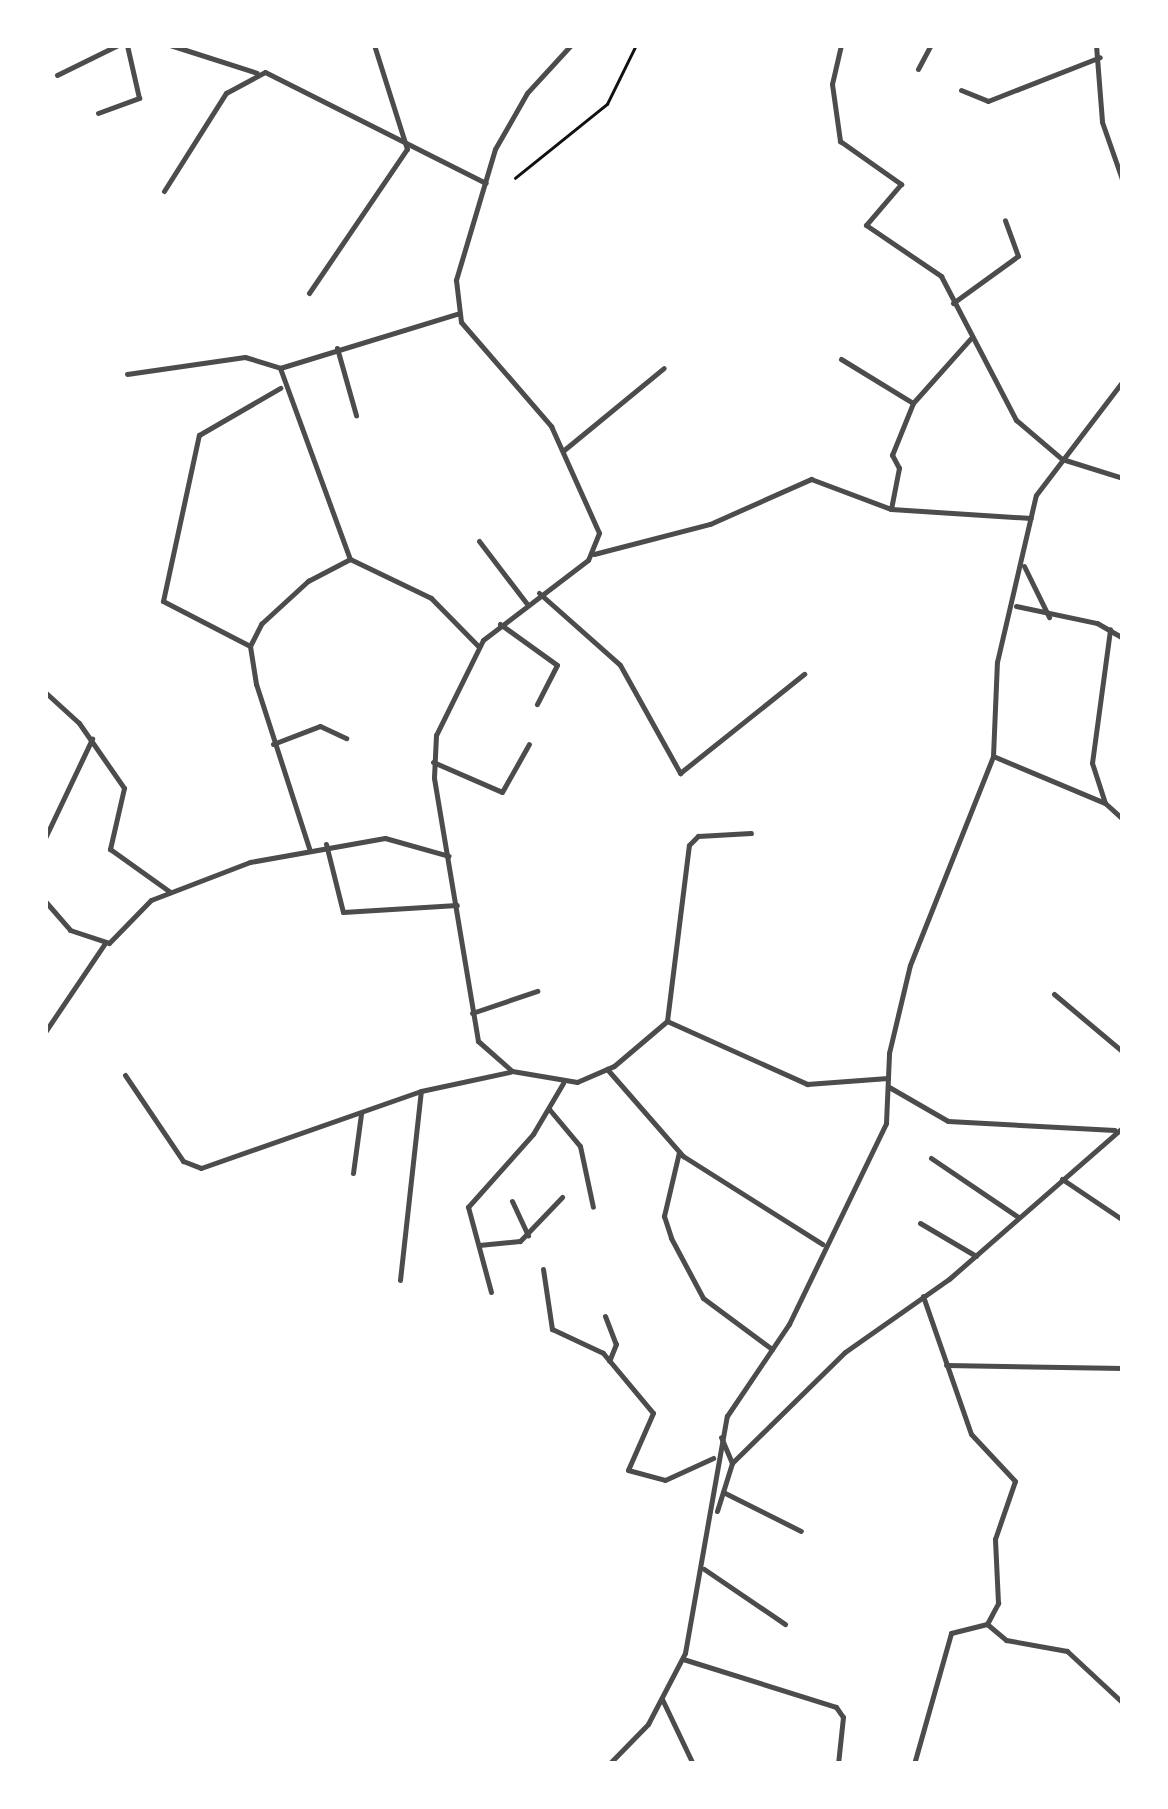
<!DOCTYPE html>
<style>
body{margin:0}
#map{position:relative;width:1168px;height:1809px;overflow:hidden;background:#fff;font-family:Overpass,sans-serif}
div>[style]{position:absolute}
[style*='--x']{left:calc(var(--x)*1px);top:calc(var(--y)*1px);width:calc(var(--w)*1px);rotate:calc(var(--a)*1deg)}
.path>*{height:2.5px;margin:-1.25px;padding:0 1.25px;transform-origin:1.25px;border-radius:1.25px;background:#111}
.minor>*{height:5px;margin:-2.5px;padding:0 2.5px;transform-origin:2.5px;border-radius:2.5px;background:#4c4c4c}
span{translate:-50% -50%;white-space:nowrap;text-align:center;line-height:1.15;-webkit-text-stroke:9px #fff;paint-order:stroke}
.frame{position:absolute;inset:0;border:48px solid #fff;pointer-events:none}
</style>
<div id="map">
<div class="path">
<i style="--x:515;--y:178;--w:118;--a:-38.8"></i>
<i style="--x:607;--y:104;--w:66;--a:-63.8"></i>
</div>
<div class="minor">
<i style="--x:170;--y:45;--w:91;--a:17.8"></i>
<i style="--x:571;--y:45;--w:65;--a:132.5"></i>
<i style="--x:527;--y:93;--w:64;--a:119.7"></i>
<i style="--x:495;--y:149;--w:137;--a:106.6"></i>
<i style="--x:456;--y:280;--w:42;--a:83.2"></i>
<i style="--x:461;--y:322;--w:138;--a:49.1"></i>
<i style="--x:551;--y:426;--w:117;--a:65.8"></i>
<i style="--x:599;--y:533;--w:29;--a:112"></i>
<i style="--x:588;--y:560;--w:132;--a:142.7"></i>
<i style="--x:483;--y:640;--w:106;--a:116.3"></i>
<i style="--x:436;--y:735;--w:43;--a:92.7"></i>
<i style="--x:434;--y:778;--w:267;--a:80.5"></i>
<i style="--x:478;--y:1041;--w:45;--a:41.4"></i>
<i style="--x:512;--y:1071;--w:66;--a:9.6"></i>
<i style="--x:577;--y:1082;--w:40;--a:-23.4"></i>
<i style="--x:614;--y:1066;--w:70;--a:-40.3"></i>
<i style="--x:667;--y:1021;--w:154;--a:24.2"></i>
<i style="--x:807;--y:1084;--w:81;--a:-4.2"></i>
<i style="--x:841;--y:45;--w:40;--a:103"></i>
<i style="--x:832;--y:84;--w:58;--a:82"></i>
<i style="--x:840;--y:141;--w:75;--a:35.2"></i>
<i style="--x:901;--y:184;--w:54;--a:130.5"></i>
<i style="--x:866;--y:225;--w:91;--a:34.2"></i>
<i style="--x:941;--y:276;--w:162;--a:62.5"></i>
<i style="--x:1016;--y:420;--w:60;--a:40.3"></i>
<i style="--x:1062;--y:459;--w:64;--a:17.3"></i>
<i style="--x:1096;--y:45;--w:77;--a:85.5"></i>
<i style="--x:1102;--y:122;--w:64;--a:70.7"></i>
<i style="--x:918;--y:69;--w:27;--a:-62"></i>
<i style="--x:57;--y:75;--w:68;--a:-26.2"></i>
<i style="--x:961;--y:90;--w:29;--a:22"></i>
<i style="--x:988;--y:101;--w:120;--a:-21.4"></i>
<i style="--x:98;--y:113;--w:44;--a:-20.1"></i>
<i style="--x:139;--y:98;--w:54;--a:-102.8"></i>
<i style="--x:164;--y:191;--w:116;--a:-57.7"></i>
<i style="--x:226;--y:93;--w:44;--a:-28.3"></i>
<i style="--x:265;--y:72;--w:247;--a:26.7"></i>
<i style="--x:309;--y:293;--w:174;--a:-55.8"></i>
<i style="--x:407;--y:149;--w:109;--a:-107.6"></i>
<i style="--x:953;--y:303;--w:80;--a:-35.9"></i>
<i style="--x:1018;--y:256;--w:38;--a:-110"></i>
<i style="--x:337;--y:348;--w:70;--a:74.2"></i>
<i style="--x:841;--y:359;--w:84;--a:31.4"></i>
<i style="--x:280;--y:368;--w:203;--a:69.9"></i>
<i style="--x:127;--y:374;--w:119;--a:-8.2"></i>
<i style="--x:245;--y:357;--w:37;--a:17"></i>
<i style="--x:280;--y:368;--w:185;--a:-17"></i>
<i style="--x:564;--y:450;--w:129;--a:-39.4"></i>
<i style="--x:891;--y:509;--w:42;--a:-79"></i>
<i style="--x:899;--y:468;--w:15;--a:-118"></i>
<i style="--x:892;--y:455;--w:56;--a:-68"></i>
<i style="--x:913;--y:403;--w:87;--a:-48.3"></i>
<i style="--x:479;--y:541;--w:79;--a:52.7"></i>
<i style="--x:594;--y:554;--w:120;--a:-14.5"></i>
<i style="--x:710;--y:524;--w:111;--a:-24"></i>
<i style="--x:811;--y:479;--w:85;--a:20.6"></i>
<i style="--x:891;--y:509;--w:140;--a:3.7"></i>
<i style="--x:1024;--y:566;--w:57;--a:63.9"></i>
<i style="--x:539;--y:593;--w:108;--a:41.6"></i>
<i style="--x:620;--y:665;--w:124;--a:60.9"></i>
<i style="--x:680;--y:773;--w:159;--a:-38.6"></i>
<i style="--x:1016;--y:606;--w:83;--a:11.9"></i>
<i style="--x:1097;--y:623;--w:30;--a:30"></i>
<i style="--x:500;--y:624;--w:70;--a:35.7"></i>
<i style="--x:557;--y:665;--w:44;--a:117.1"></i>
<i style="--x:250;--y:646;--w:98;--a:-152.7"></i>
<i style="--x:163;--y:601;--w:170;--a:-77.8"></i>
<i style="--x:199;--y:435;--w:94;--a:-30.1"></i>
<i style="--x:45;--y:692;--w:46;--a:42.4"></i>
<i style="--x:79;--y:723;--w:79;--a:55.3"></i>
<i style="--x:124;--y:788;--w:63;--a:102.9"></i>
<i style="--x:110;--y:849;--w:74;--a:35.6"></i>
<i style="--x:273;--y:744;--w:50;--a:-21"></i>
<i style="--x:320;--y:726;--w:29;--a:25"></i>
<i style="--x:993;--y:756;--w:121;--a:22.8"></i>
<i style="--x:1105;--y:803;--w:24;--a:42"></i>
<i style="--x:433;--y:762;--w:75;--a:23.5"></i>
<i style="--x:502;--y:792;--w:55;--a:-60.6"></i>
<i style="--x:1105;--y:803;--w:42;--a:-108"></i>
<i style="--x:1092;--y:763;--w:135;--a:-82.3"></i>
<i style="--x:45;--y:838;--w:110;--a:-64.6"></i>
<i style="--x:326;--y:844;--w:70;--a:76"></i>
<i style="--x:343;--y:912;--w:114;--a:-3.5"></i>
<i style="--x:309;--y:848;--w:172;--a:-107.9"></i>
<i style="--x:256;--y:684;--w:38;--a:-99"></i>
<i style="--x:250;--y:646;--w:25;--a:-63"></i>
<i style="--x:261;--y:624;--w:64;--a:-42.5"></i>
<i style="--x:308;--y:581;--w:47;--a:-27.6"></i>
<i style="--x:350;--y:559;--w:90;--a:25.7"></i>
<i style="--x:431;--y:598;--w:67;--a:45.6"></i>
<i style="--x:45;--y:901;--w:38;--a:49"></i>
<i style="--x:70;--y:930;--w:41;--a:18.4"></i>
<i style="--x:109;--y:943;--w:60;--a:-45.7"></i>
<i style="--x:151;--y:900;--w:106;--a:-21"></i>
<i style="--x:250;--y:862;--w:137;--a:-10.1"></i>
<i style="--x:385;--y:838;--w:66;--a:15.7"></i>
<i style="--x:1054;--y:994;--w:90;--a:40"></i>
<i style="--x:472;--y:1013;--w:69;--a:-18.7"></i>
<i style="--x:667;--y:1021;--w:177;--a:-82.9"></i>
<i style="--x:689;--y:845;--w:13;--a:-45"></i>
<i style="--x:698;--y:836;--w:53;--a:-3.2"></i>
<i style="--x:45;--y:1032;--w:107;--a:-56"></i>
<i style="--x:607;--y:1069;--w:116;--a:48.9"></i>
<i style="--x:683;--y:1156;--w:165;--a:32.3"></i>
<i style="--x:125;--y:1075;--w:104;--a:56"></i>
<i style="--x:183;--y:1161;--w:19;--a:21"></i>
<i style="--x:201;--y:1168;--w:233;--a:-19.3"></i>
<i style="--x:421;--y:1091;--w:91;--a:-12.1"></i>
<i style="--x:889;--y:1087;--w:68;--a:30"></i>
<i style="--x:948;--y:1121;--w:167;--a:3.1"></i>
<i style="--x:549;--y:1109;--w:48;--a:50"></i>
<i style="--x:580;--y:1146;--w:62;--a:78"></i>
<i style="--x:679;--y:1152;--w:66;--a:103.2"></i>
<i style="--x:664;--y:1216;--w:23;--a:72"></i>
<i style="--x:671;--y:1238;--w:68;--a:61.9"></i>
<i style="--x:703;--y:1298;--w:86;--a:36.5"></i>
<i style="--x:931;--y:1158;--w:105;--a:34.1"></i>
<i style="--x:353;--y:1173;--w:60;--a:-82.3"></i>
<i style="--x:1062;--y:1179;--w:73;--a:33.9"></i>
<i style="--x:512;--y:1201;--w:38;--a:65"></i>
<i style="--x:920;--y:1223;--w:65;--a:30.5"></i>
<i style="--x:479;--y:1245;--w:41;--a:-5.6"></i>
<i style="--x:520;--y:1241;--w:61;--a:-46.3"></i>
<i style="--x:543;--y:1269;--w:61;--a:81.5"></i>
<i style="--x:552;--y:1329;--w:56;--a:25.2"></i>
<i style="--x:603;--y:1353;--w:78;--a:50.2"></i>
<i style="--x:653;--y:1413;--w:62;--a:113.7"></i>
<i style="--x:628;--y:1470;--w:38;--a:15"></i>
<i style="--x:665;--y:1480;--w:53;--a:-24.6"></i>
<i style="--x:400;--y:1280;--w:190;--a:-83.7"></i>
<i style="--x:491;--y:1292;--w:88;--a:-105.1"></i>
<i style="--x:468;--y:1207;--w:98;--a:-48.3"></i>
<i style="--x:533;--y:1134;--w:59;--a:-59.5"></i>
<i style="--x:605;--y:1316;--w:30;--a:69"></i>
<i style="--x:616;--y:1344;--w:18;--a:112"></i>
<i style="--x:946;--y:1365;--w:177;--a:1"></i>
<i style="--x:732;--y:1463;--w:158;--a:-44.5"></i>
<i style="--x:845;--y:1352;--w:127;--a:-35.1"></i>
<i style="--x:949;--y:1279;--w:231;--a:-41.1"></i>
<i style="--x:723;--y:1492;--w:87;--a:26.6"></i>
<i style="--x:717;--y:1511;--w:50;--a:-72.6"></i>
<i style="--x:732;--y:1463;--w:28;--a:-113"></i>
<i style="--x:704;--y:1569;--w:98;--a:34.2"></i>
<i style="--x:987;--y:1624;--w:25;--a:40"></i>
<i style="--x:1006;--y:1640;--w:62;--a:10.2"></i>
<i style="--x:1067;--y:1651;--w:76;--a:42.9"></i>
<i style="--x:683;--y:1659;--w:160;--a:17.4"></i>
<i style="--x:836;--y:1707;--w:12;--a:55"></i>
<i style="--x:843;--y:1717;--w:47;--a:96.1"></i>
<i style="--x:662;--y:1699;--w:72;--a:64.5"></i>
<i style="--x:609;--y:1764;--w:56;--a:-45.7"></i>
<i style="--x:648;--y:1724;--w:80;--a:-62.5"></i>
<i style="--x:685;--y:1653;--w:241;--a:-80"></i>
<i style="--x:727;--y:1416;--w:111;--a:-56"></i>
<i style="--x:789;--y:1324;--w:223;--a:-64.2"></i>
<i style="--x:886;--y:1123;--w:70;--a:-87.5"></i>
<i style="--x:889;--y:1053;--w:90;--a:-76.6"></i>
<i style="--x:910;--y:965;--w:225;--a:-68.3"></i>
<i style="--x:993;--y:756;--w:94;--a:-87.6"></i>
<i style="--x:997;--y:662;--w:171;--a:-76.9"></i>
<i style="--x:1036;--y:495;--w:143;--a:-52.7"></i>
<i style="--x:914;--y:1764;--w:136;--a:-74.2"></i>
<i style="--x:951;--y:1633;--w:37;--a:-14"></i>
<i style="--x:987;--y:1624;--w:24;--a:-62"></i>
<i style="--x:998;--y:1603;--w:64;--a:-92.7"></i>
<i style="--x:995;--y:1539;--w:61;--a:-71"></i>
<i style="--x:1015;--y:1481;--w:64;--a:-133.1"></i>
<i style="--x:971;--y:1434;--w:146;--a:-109.2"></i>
</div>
<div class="frame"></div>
</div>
